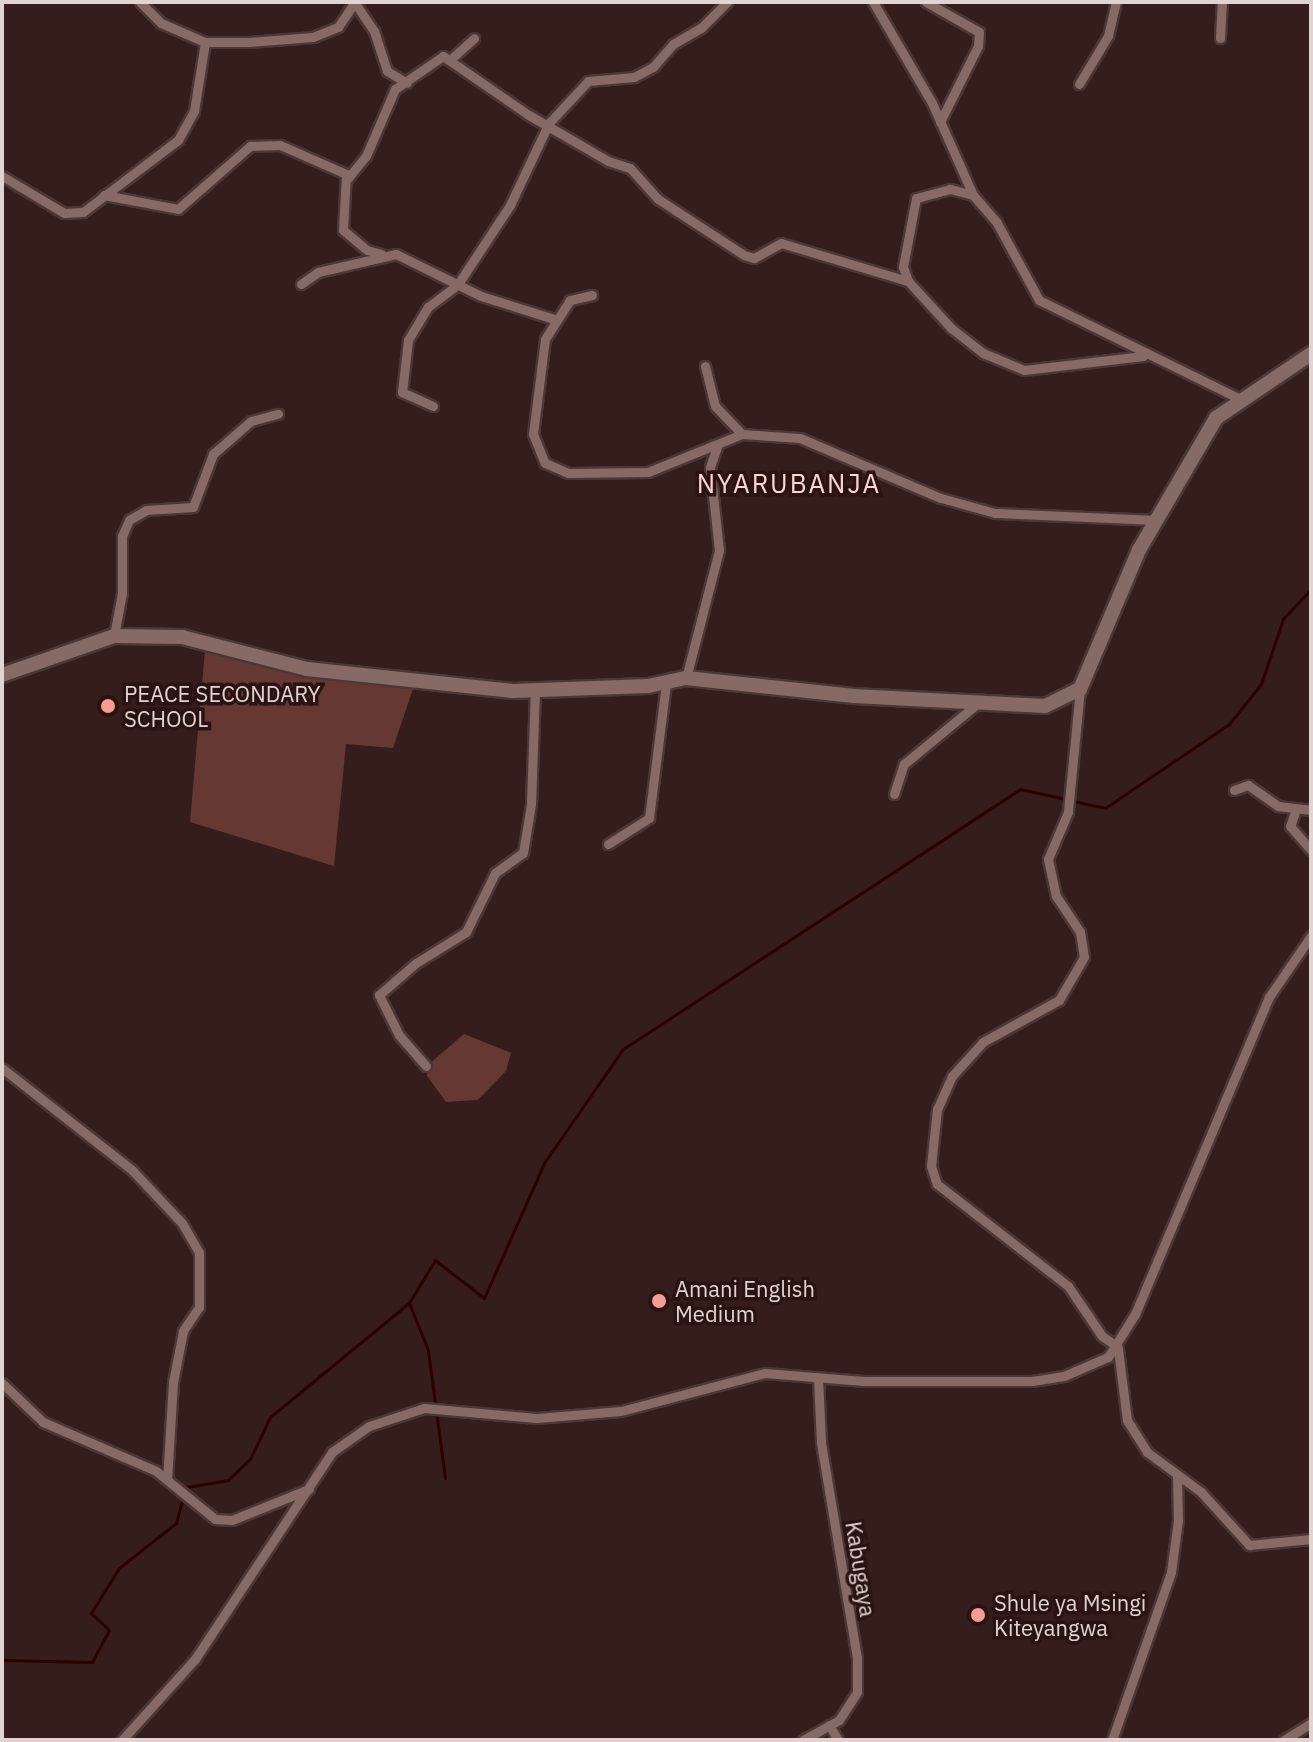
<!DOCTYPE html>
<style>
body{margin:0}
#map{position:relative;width:1313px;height:1742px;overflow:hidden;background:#341d1a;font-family:"IBM Plex Sans",sans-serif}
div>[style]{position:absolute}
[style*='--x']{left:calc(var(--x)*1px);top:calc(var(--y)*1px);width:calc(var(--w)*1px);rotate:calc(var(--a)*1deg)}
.green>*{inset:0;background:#653834}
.stream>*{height:3px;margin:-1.5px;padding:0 1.5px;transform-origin:1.5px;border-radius:1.5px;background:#2d0000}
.roads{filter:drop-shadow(2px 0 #4b3736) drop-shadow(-2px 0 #4b3736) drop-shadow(0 2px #4b3736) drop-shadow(0 -2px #4b3736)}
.street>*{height:9px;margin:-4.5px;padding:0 4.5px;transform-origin:4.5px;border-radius:4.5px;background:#866a66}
.secondary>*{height:14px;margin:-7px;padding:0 7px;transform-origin:7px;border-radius:7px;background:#866a66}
.dots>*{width:22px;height:22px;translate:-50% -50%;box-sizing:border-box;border:4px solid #2a1311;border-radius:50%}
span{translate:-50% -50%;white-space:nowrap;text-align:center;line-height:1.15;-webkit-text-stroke:7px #2a1311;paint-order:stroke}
.poi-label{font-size:22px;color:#e3d3d0}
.left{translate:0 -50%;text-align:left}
.street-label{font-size:22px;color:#e3d3d0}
.quarter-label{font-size:26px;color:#f9d6d1;letter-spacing:2px}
.frame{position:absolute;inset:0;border:4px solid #e3d3d0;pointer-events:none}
</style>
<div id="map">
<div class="green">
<i style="clip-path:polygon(205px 650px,414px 686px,393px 748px,346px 744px,334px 866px,190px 822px)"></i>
<i style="clip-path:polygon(464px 1034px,511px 1053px,506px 1071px,478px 1100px,446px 1102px,427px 1076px,428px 1065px)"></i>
</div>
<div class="stream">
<i style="--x:1073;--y:801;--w:33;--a:12"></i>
<i style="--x:1105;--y:808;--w:150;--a:-34.1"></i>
<i style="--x:1229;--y:724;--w:51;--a:-51.3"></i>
<i style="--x:1261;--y:684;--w:69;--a:-71.3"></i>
<i style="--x:1283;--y:619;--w:41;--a:-47"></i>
<i style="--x:445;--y:1478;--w:129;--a:-97.6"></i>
<i style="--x:428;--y:1350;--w:51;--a:-112"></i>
<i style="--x:409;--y:1303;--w:50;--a:-58.8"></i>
<i style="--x:435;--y:1260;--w:62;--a:37.8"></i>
<i style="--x:484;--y:1298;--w:148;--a:-66"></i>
<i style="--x:544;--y:1163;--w:139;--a:-55.3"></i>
<i style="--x:623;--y:1049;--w:475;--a:-33.2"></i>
<i style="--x:1020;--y:789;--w:47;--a:12.3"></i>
<i style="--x:187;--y:1487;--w:42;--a:-9.7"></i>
<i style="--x:228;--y:1480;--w:30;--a:-44"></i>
<i style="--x:250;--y:1459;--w:47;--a:-64.5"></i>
<i style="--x:270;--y:1417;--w:180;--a:-39.4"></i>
<i style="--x:2;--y:1660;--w:90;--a:1.3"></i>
<i style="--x:92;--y:1662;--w:36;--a:-62"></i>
<i style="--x:109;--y:1630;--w:25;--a:-137"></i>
<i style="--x:91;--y:1613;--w:53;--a:-58.1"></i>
<i style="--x:119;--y:1568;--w:73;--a:-38.3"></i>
<i style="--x:176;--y:1523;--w:24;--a:-75"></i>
</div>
<div class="roads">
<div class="street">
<i style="--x:140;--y:2;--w:30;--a:45"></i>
<i style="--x:161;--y:23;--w:48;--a:23.4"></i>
<i style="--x:205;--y:42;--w:44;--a:0"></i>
<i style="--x:249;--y:42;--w:64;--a:-4.5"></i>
<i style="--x:313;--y:37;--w:27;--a:-22"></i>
<i style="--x:338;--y:27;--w:30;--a:-56"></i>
<i style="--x:873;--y:2;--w:117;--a:59.7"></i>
<i style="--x:932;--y:103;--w:101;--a:66"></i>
<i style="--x:973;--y:195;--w:37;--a:49"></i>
<i style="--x:997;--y:223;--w:88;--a:61.4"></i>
<i style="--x:1039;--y:300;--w:222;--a:26.2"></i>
<i style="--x:926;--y:2;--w:61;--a:29.5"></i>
<i style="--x:979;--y:32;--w:14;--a:94"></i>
<i style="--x:978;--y:46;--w:85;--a:116.6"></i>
<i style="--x:355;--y:3;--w:34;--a:56"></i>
<i style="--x:374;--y:31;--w:42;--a:72"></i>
<i style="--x:387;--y:71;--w:23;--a:31"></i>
<i style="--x:1220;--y:38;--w:36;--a:-87"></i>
<i style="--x:451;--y:59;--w:31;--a:-42"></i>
<i style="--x:1079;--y:84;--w:56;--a:-58.9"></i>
<i style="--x:1108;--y:36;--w:35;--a:-77"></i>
<i style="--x:2;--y:176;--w:72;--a:30.8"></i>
<i style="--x:64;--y:213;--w:19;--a:-3"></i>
<i style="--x:83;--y:212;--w:119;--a:-37.2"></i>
<i style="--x:178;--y:140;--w:33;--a:-61"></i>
<i style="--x:194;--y:111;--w:70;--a:-80.9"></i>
<i style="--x:348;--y:178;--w:28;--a:-51"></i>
<i style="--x:366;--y:156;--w:73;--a:-66.6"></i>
<i style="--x:395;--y:89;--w:58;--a:-34.5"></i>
<i style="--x:443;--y:56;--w:102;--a:34.6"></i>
<i style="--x:527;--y:114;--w:94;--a:30.1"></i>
<i style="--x:608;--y:161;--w:23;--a:18"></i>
<i style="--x:630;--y:168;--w:42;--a:47.9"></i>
<i style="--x:658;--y:199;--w:103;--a:33.1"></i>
<i style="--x:744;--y:255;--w:10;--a:17"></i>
<i style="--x:754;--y:258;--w:31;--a:-29"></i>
<i style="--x:781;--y:243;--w:133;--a:16.7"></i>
<i style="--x:104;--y:195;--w:75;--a:10.7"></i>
<i style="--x:178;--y:209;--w:96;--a:-41.2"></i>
<i style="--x:250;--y:146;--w:30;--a:-2"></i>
<i style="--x:280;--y:145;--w:72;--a:23.7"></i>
<i style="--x:346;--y:174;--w:56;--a:93.1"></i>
<i style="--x:343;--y:230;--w:31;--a:40"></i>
<i style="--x:367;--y:250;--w:15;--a:16"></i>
<i style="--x:973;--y:195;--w:24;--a:-165"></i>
<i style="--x:950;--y:189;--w:35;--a:165"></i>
<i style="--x:916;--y:198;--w:70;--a:100.7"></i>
<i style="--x:903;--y:267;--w:15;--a:70"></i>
<i style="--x:908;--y:281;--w:64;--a:47.5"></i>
<i style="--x:951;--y:328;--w:41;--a:38"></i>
<i style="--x:983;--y:353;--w:44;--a:22.5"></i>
<i style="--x:1024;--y:370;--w:120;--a:-6.7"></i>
<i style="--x:301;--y:284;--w:21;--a:-35"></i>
<i style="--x:318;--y:272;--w:80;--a:-13"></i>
<i style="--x:396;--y:254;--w:95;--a:26.3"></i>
<i style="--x:481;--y:296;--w:77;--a:17.5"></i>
<i style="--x:592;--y:295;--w:23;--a:167"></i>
<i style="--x:570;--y:300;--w:46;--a:122.7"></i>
<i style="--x:545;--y:339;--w:96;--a:97.2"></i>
<i style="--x:533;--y:434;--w:31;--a:68"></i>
<i style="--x:545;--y:463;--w:25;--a:23"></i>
<i style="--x:568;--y:473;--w:80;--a:-0.7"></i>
<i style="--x:648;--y:472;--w:101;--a:-22"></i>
<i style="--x:705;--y:366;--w:41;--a:76"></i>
<i style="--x:715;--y:406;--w:39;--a:46"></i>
<i style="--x:742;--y:434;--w:58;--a:3.9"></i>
<i style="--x:800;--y:438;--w:153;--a:23.1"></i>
<i style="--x:941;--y:498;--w:56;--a:15.5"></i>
<i style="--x:995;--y:513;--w:162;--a:2.5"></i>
<i style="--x:433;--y:406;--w:34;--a:-156"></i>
<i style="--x:402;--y:392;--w:52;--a:-83.4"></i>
<i style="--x:408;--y:340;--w:39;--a:-59"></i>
<i style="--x:428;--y:307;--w:38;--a:-37"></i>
<i style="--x:458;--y:284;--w:95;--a:-56.6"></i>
<i style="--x:510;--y:205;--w:91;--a:-64.6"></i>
<i style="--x:549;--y:123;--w:57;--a:-47.1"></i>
<i style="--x:588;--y:81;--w:46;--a:-5"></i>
<i style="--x:634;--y:77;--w:21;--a:-28"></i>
<i style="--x:653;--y:67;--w:30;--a:-49"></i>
<i style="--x:673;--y:44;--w:32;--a:-30"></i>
<i style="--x:701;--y:28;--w:37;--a:-45"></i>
<i style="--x:114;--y:636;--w:44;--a:-79.5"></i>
<i style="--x:122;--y:593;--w:57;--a:-90"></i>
<i style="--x:122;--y:536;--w:17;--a:-66"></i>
<i style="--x:129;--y:520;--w:20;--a:-30"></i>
<i style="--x:146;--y:510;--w:47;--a:-3.7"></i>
<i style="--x:193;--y:507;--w:57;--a:-69.3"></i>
<i style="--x:213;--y:454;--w:50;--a:-41"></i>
<i style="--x:251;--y:421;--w:28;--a:-15"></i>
<i style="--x:686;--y:678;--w:132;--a:-75.5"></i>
<i style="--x:719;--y:550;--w:83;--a:-96.2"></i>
<i style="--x:710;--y:467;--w:24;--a:-71"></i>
<i style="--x:1080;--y:689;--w:124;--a:95.6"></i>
<i style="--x:1068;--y:812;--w:51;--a:113.1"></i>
<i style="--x:1048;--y:859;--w:38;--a:78"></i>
<i style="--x:1056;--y:896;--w:43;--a:56.3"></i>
<i style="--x:1080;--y:932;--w:25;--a:81"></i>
<i style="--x:1084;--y:957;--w:50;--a:120.2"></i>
<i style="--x:1059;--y:1000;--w:87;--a:151.1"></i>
<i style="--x:983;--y:1042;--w:46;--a:132.4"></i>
<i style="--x:952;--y:1076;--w:36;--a:114"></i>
<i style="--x:937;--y:1109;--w:57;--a:96"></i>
<i style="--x:931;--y:1166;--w:19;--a:72"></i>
<i style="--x:937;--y:1184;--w:166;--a:37.9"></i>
<i style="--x:1068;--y:1286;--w:60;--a:55.8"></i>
<i style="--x:1102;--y:1336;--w:19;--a:35"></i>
<i style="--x:1234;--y:790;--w:15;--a:-20"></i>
<i style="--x:1248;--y:785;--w:37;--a:35"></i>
<i style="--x:1278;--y:806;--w:33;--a:7"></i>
<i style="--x:894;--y:794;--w:32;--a:-72"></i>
<i style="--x:904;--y:764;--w:96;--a:-39.5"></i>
<i style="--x:1296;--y:809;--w:18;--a:109"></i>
<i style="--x:1290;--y:826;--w:32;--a:49"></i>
<i style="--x:608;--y:844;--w:49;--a:-32.4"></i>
<i style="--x:649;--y:818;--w:136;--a:-82.8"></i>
<i style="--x:426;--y:1066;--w:41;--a:-131.1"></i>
<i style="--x:399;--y:1035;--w:45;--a:-116.6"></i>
<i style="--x:379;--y:995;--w:49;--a:-40.9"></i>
<i style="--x:416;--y:963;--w:59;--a:-31.8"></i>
<i style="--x:466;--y:932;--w:66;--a:-63.8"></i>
<i style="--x:495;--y:873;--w:34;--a:-36"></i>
<i style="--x:523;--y:853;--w:50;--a:-80.7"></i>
<i style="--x:531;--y:804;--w:114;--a:-88"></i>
<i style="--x:2;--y:1068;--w:165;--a:38.1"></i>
<i style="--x:132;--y:1170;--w:73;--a:46.7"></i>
<i style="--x:182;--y:1223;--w:34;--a:60"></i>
<i style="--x:199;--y:1253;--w:54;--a:90"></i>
<i style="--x:199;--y:1307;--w:29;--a:124"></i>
<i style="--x:183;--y:1331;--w:52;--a:101.1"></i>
<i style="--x:173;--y:1382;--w:97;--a:93.5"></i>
<i style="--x:1118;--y:1349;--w:72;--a:82.8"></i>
<i style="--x:1127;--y:1420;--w:38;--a:58"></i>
<i style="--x:1147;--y:1452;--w:67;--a:36.5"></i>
<i style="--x:1201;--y:1492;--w:72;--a:47.8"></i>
<i style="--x:1249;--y:1545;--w:62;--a:-5.5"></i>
<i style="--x:2;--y:1383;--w:57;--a:43.6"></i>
<i style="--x:43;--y:1422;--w:123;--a:23.4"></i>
<i style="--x:156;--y:1471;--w:76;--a:39.1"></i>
<i style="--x:215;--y:1519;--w:17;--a:3"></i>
<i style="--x:232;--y:1520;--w:83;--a:-21.9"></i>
<i style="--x:829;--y:1725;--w:17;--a:59"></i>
<i style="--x:122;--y:1740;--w:109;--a:-48"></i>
<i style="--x:195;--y:1659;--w:248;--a:-56.5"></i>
<i style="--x:332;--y:1452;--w:45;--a:-35.1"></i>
<i style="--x:369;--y:1426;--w:58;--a:-18.1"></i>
<i style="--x:424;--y:1408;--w:113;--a:5.1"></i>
<i style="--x:537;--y:1418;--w:84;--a:-4.8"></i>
<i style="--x:621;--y:1411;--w:149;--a:-14.8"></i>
<i style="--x:765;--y:1373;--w:99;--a:4.6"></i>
<i style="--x:864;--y:1381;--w:168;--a:0"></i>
<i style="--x:1032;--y:1381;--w:32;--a:-9"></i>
<i style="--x:1064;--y:1376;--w:48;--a:-23.4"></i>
<i style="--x:1108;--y:1357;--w:51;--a:-57.9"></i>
<i style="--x:1135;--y:1314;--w:344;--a:-67.1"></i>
<i style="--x:1269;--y:997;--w:74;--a:-55.5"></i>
<i style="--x:803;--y:1740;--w:41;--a:-29.1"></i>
<i style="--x:839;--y:1720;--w:33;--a:-57"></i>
<i style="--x:857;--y:1692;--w:34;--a:-90"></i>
<i style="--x:857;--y:1658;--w:219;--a:-99.5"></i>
<i style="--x:821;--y:1442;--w:63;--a:-92.7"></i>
<i style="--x:1112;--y:1740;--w:178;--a:-70.6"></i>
<i style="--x:1171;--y:1572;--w:52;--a:-82.3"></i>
<i style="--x:1178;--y:1520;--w:44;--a:-91.3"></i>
<i style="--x:1284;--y:1740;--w:32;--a:-32"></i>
</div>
<div class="secondary">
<i style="--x:2;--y:675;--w:119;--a:-19.2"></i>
<i style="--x:114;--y:636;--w:68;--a:0.8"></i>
<i style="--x:182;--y:637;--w:129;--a:14.4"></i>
<i style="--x:307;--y:669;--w:207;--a:6.1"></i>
<i style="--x:513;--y:691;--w:135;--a:-2.1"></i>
<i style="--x:648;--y:686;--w:39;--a:-12"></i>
<i style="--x:686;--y:678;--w:169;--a:6.1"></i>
<i style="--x:854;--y:696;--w:191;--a:3"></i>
<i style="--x:1045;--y:706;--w:39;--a:-26"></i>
<i style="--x:1080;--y:689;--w:151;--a:-67"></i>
<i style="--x:1139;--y:550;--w:153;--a:-59.7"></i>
<i style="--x:1216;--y:418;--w:115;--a:-34"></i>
</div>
</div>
<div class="dots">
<i style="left:108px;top:706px;background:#f59c93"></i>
<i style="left:659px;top:1301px;background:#f59c93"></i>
<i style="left:978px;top:1615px;background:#f59c93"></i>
</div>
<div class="poi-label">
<span class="left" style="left:124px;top:706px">PEACE SECONDARY<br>SCHOOL</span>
<span class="left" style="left:675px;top:1301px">Amani English<br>Medium</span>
<span class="left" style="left:994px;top:1615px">Shule ya Msingi<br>Kiteyangwa</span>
</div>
<div class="street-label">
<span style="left:861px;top:1569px;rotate:81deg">Kabugaya</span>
</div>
<div class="quarter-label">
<span style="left:789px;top:484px">NYARUBANJA</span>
</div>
<div class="frame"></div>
</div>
